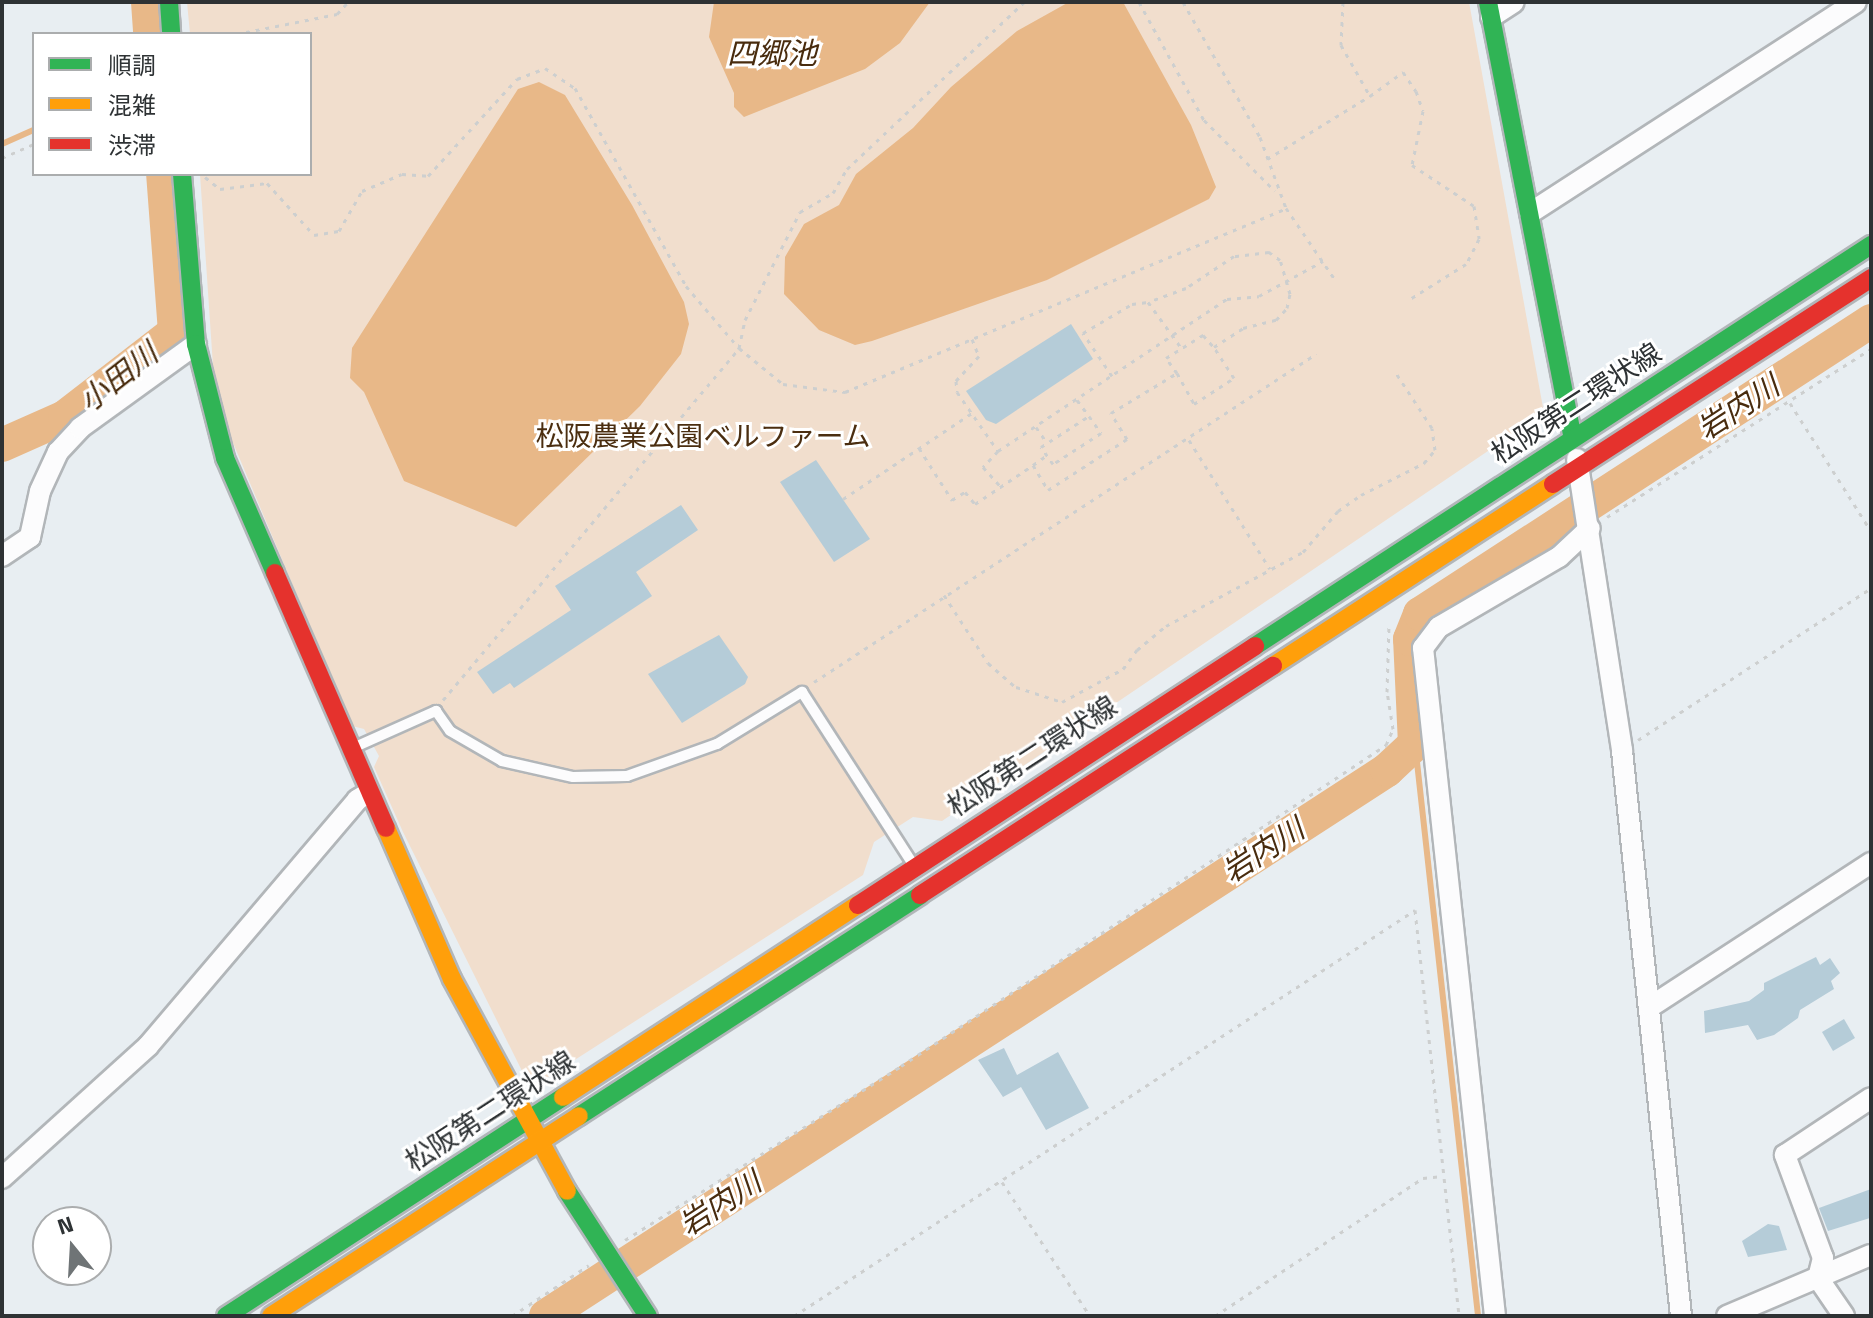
<!DOCTYPE html>
<meta charset="utf-8">
<style>
body{margin:0}
#map{position:relative;width:1873px;height:1318px;overflow:hidden;background:#e8eef2;font-family:"Titillium Web","Noto Sans JP",sans-serif}
div>[style]{position:absolute}
[style*='--x']{left:calc(var(--x)*1px);top:calc(var(--y)*1px);width:calc(var(--w)*1px);rotate:calc(var(--a)*1deg)}
.green>*{inset:0;background:#f1decd}
.water>*{inset:0;background:#e8b888}
.stream>*{height:6px;margin:-3px;padding:0 3px;transform-origin:3px;border-radius:3px;background:#e8b888}
.river>*{height:34px;margin:-17px;padding:0 17px;transform-origin:17px;border-radius:17px;background:#e8b888}
.building>*{inset:0;background:#b5ccd8}
.path>*{height:3px;margin-top:-1.5px;transform-origin:0;background:repeating-linear-gradient(90deg,#cdcfcf 0 4px,transparent 0 10px)}
.roads{filter:drop-shadow(2px 0 #b2b6b9) drop-shadow(-2px 0 #b2b6b9) drop-shadow(0 2px #b2b6b9) drop-shadow(0 -2px #b2b6b9)}
.lane>*{height:10px;margin:-5px;padding:0 5px;transform-origin:5px;border-radius:5px;background:#fcfcfd}
.street>*{height:20px;margin:-10px;padding:0 10px;transform-origin:10px;border-radius:10px;background:#fcfcfd}
.fast>*{height:18px;margin:-9px;padding:0 9px;transform-origin:9px;border-radius:9px;background:#30b455}
.slow>*{height:18px;margin:-9px;padding:0 9px;transform-origin:9px;border-radius:9px;background:#ff9f0a}
.jam>*{height:18px;margin:-9px;padding:0 9px;transform-origin:9px;border-radius:9px;background:#e5322d}
span{translate:-50% -50%;white-space:nowrap;text-align:center;line-height:1.15;-webkit-text-stroke:6px #fff;paint-order:stroke}
.street-label{font-size:28px;color:#2e3234}
.park-label{font-size:28px;color:#4b2e10}
.water-label{font-size:30px;color:#492c0e;font-style:italic}
.frame{position:absolute;inset:0;border:4px solid #2e3234;pointer-events:none}
.legend{position:absolute;left:32px;top:32px;width:280px;height:144px;box-sizing:border-box;background:#fff;border:2px solid #abadae;margin:0;padding:10px 14px;list-style:none;font-size:24px;color:#2e3234}
.legend li{display:flex;align-items:center;gap:16px;height:40px}
.legend b{width:40px;border:2px solid #abadae}
.north{position:absolute;left:32px;top:1206px;width:80px;height:80px;box-sizing:border-box;background:#fff;border:2px solid #abadae;border-radius:50%;rotate:342deg;font-size:22px;font-weight:700;line-height:32px;text-align:center;color:#2e3234}
.north::after{content:'';display:block;margin:auto;width:28px;height:36px;background:#6f7476;clip-path:polygon(50% 0,100% 100%,50% 72%,0 100%)}
</style>
<div id="map">
<div class="green">
<i style="clip-path:polygon(187px 2px,1469px 2px,1544px 413px,942px 821px,913px 817px,874px 842px,863px 875px,545px 1079px,525px 1077px,403px 832px,374px 767px,379px 756px,364px 729px,352px 726px,231px 438px,213px 366px,200px 174px,310px 174px,310px 34px,190px 34px)"></i>
</div>
<div class="water">
<i style="clip-path:polygon(714px 2px,930px 2px,900px 43px,865px 69px,744px 117px,734px 107px,734px 93px,709px 37px)"></i>
<i style="clip-path:polygon(1069px 2px,1123px 2px,1191px 125px,1216px 187px,1209px 199px,1047px 280px,872px 341px,855px 345px,819px 330px,784px 294px,785px 257px,804px 224px,839px 205px,856px 174px,913px 128px,951px 87px,1017px 31px)"></i>
<i style="clip-path:polygon(539px 82px,565px 95px,632px 205px,684px 302px,689px 324px,681px 354px,640px 406px,516px 527px,404px 481px,364px 392px,350px 378px,352px 348px,518px 89px)"></i>
</div>
<div class="stream">
<i style="--x:2;--y:144;--w:35;--a:-24"></i>
<i style="--x:1415;--y:744;--w:575;--a:83.71"></i>
</div>
<div class="river">
<i style="--x:148;--y:2;--w:32;--a:86"></i>
<i style="--x:2;--y:445;--w:69;--a:-24"></i>
<i style="--x:65;--y:417;--w:139;--a:-37.7"></i>
<i style="--x:175;--y:332;--w:158;--a:-94.3"></i>
<i style="--x:546;--y:1316;--w:1003;--a:-32.99"></i>
<i style="--x:1387;--y:770;--w:38;--a:-43"></i>
<i style="--x:1415;--y:744;--w:105;--a:-92.7"></i>
<i style="--x:1410;--y:639;--w:27;--a:-68"></i>
<i style="--x:1420;--y:614;--w:538;--a:-33.01"></i>
</div>
<div class="building">
<i style="clip-path:polygon(1071px 324px,1093px 359px,996px 424px,986px 420px,966px 391px)"></i>
<i style="clip-path:polygon(816px 460px,870px 539px,834px 562px,780px 482px)"></i>
<i style="clip-path:polygon(681px 505px,698px 530px,636px 572px,652px 596px,514px 688px,510px 683px,493px 694px,477px 672px,571px 610px,555px 586px)"></i>
<i style="clip-path:polygon(719px 635px,748px 677px,745px 684px,682px 723px,648px 674px)"></i>
<i style="clip-path:polygon(1816px 957px,1820px 965px,1830px 958px,1840px 973px,1831px 981px,1834px 989px,1800px 1010px,1798px 1018px,1774px 1035px,1757px 1040px,1748px 1025px,1705px 1033px,1704px 1011px,1749px 1001px,1764px 990px,1764px 983px)"></i>
<i style="clip-path:polygon(1844px 1019px,1855px 1038px,1833px 1051px,1822px 1032px)"></i>
<i style="clip-path:polygon(1004px 1048px,1017px 1075px,1058px 1052px,1089px 1108px,1046px 1130px,1021px 1087px,1003px 1097px,978px 1060px)"></i>
<i style="clip-path:polygon(1871px 1189px,1870px 1218px,1828px 1231px,1819px 1208px)"></i>
<i style="clip-path:polygon(1768px 1224px,1779px 1226px,1787px 1250px,1748px 1257px,1742px 1241px)"></i>
</div>
<div class="path">
<i style="--x:1139;--y:2;--w:135;--a:61.2"></i>
<i style="--x:1204;--y:120;--w:100;--a:45"></i>
<i style="--x:1183;--y:2;--w:155;--a:60.3"></i>
<i style="--x:1260;--y:137;--w:76;--a:69.9"></i>
<i style="--x:1286;--y:208;--w:85;--a:55.6"></i>
<i style="--x:1343;--y:2;--w:43;--a:92.7"></i>
<i style="--x:1341;--y:45;--w:59;--a:60.4"></i>
<i style="--x:1370;--y:96;--w:41;--a:-36"></i>
<i style="--x:1403;--y:72;--w:23;--a:56"></i>
<i style="--x:1416;--y:91;--w:21;--a:71"></i>
<i style="--x:1423;--y:111;--w:55;--a:101.5"></i>
<i style="--x:1412;--y:165;--w:74;--a:33.5"></i>
<i style="--x:1474;--y:206;--w:33;--a:81"></i>
<i style="--x:1479;--y:239;--w:28;--a:117"></i>
<i style="--x:1466;--y:264;--w:66;--a:148"></i>
<i style="--x:236;--y:34;--w:103;--a:-11.2"></i>
<i style="--x:337;--y:14;--w:16;--a:-47"></i>
<i style="--x:2;--y:158;--w:35;--a:-24"></i>
<i style="--x:1267;--y:159;--w:121;--a:-31.5"></i>
<i style="--x:205;--y:177;--w:19;--a:39"></i>
<i style="--x:220;--y:189;--w:47;--a:-7.3"></i>
<i style="--x:267;--y:183;--w:70;--a:47.9"></i>
<i style="--x:314;--y:235;--w:25;--a:-9"></i>
<i style="--x:339;--y:231;--w:46;--a:-60.1"></i>
<i style="--x:362;--y:191;--w:43;--a:-23"></i>
<i style="--x:402;--y:174;--w:26;--a:4"></i>
<i style="--x:428;--y:176;--w:132;--a:-47.5"></i>
<i style="--x:517;--y:79;--w:30;--a:-21"></i>
<i style="--x:545;--y:68;--w:36;--a:34"></i>
<i style="--x:575;--y:88;--w:227;--a:60.7"></i>
<i style="--x:686;--y:286;--w:82;--a:49.5"></i>
<i style="--x:739;--y:348;--w:57;--a:39.3"></i>
<i style="--x:783;--y:384;--w:63;--a:7.4"></i>
<i style="--x:845;--y:392;--w:478;--a:-22.6"></i>
<i style="--x:972;--y:339;--w:18;--a:68"></i>
<i style="--x:979;--y:356;--w:34;--a:133"></i>
<i style="--x:956;--y:381;--w:11;--a:85"></i>
<i style="--x:957;--y:392;--w:72;--a:55.2"></i>
<i style="--x:998;--y:451;--w:275;--a:-33.6"></i>
<i style="--x:1227;--y:299;--w:32;--a:-5"></i>
<i style="--x:1259;--y:296;--w:73;--a:-28.7"></i>
<i style="--x:1177;--y:373;--w:19;--a:-126"></i>
<i style="--x:1166;--y:358;--w:44;--a:-31.9"></i>
<i style="--x:1203;--y:335;--w:15;--a:48"></i>
<i style="--x:1112;--y:376;--w:52;--a:-124"></i>
<i style="--x:1083;--y:333;--w:57;--a:-30.6"></i>
<i style="--x:1132;--y:304;--w:16;--a:-7"></i>
<i style="--x:1077;--y:400;--w:20;--a:53"></i>
<i style="--x:1790;--y:403;--w:151;--a:57.7"></i>
<i style="--x:1089;--y:416;--w:21;--a:55"></i>
<i style="--x:1101;--y:433;--w:57;--a:147.1"></i>
<i style="--x:1053;--y:464;--w:21;--a:-125"></i>
<i style="--x:1041;--y:447;--w:57;--a:-32.9"></i>
<i style="--x:1036;--y:427;--w:19;--a:55"></i>
<i style="--x:1189;--y:440;--w:152;--a:57.9"></i>
<i style="--x:919;--y:448;--w:62;--a:57.6"></i>
<i style="--x:952;--y:500;--w:15;--a:-32"></i>
<i style="--x:965;--y:492;--w:16;--a:50"></i>
<i style="--x:975;--y:504;--w:70;--a:-33.9"></i>
<i style="--x:1033;--y:465;--w:29;--a:59"></i>
<i style="--x:1048;--y:490;--w:94;--a:-32.8"></i>
<i style="--x:1127;--y:439;--w:31;--a:-122"></i>
<i style="--x:1111;--y:413;--w:77;--a:-31.2"></i>
<i style="--x:1177;--y:373;--w:35;--a:61"></i>
<i style="--x:1194;--y:404;--w:48;--a:-33"></i>
<i style="--x:1234;--y:378;--w:37;--a:-123"></i>
<i style="--x:1214;--y:347;--w:35;--a:-33"></i>
<i style="--x:1243;--y:328;--w:34;--a:-14"></i>
<i style="--x:1276;--y:320;--w:16;--a:-47"></i>
<i style="--x:1287;--y:308;--w:14;--a:-78"></i>
<i style="--x:1290;--y:294;--w:35;--a:-106"></i>
<i style="--x:1280;--y:260;--w:14;--a:-144"></i>
<i style="--x:1269;--y:252;--w:35;--a:173"></i>
<i style="--x:1234;--y:256;--w:58;--a:146.3"></i>
<i style="--x:1186;--y:288;--w:40;--a:159.8"></i>
<i style="--x:1148;--y:302;--w:58;--a:54.1"></i>
<i style="--x:998;--y:451;--w:22;--a:133"></i>
<i style="--x:983;--y:467;--w:27;--a:48"></i>
<i style="--x:1033;--y:465;--w:16;--a:-35"></i>
<i style="--x:843;--y:499;--w:155;--a:-33.7"></i>
<i style="--x:1607;--y:517;--w:313;--a:-32.5"></i>
<i style="--x:944;--y:595;--w:81;--a:57.1"></i>
<i style="--x:988;--y:663;--w:37;--a:41"></i>
<i style="--x:1016;--y:687;--w:48;--a:18.1"></i>
<i style="--x:1062;--y:702;--w:69;--a:-28.4"></i>
<i style="--x:1123;--y:669;--w:24;--a:-54"></i>
<i style="--x:1137;--y:650;--w:38;--a:-40"></i>
<i style="--x:1166;--y:626;--w:156;--a:-28.4"></i>
<i style="--x:1303;--y:552;--w:54;--a:-49.5"></i>
<i style="--x:1338;--y:511;--w:28;--a:-35"></i>
<i style="--x:1361;--y:495;--w:71;--a:-26.9"></i>
<i style="--x:1424;--y:463;--w:17;--a:-50"></i>
<i style="--x:1435;--y:450;--w:22;--a:-98"></i>
<i style="--x:1432;--y:428;--w:69;--a:-123.2"></i>
<i style="--x:814;--y:682;--w:600;--a:-33.16"></i>
<i style="--x:443;--y:700;--w:460;--a:-49.9"></i>
<i style="--x:739;--y:348;--w:29;--a:-78"></i>
<i style="--x:745;--y:320;--w:121;--a:-63"></i>
<i style="--x:800;--y:212;--w:38;--a:-30"></i>
<i style="--x:833;--y:193;--w:28;--a:-60"></i>
<i style="--x:847;--y:169;--w:243;--a:-43.3"></i>
<i style="--x:1638;--y:740;--w:278;--a:-33.1"></i>
<i style="--x:1002;--y:1182;--w:160;--a:56.7"></i>
<i style="--x:625;--y:1240;--w:326;--a:-32.2"></i>
<i style="--x:901;--y:1066;--w:582;--a:-33.5"></i>
<i style="--x:1386;--y:745;--w:17;--a:-66"></i>
<i style="--x:1393;--y:729;--w:37;--a:-99"></i>
<i style="--x:1387;--y:692;--w:69;--a:-88.3"></i>
<i style="--x:512;--y:1316;--w:92;--a:-33.5"></i>
<i style="--x:794;--y:1316;--w:742;--a:-33.18"></i>
<i style="--x:1415;--y:910;--w:408;--a:83.8"></i>
<i style="--x:1215;--y:1316;--w:250;--a:-33.6"></i>
<i style="--x:1423;--y:1178;--w:20;--a:-6"></i>
</div>
<div class="roads">
<div class="lane">
<i style="--x:355;--y:747;--w:89;--a:-24"></i>
<i style="--x:436;--y:711;--w:24;--a:55"></i>
<i style="--x:450;--y:731;--w:60;--a:30"></i>
<i style="--x:502;--y:761;--w:73;--a:12.7"></i>
<i style="--x:573;--y:777;--w:54;--a:-1.1"></i>
<i style="--x:627;--y:776;--w:96;--a:-19.6"></i>
<i style="--x:717;--y:744;--w:100;--a:-31.5"></i>
<i style="--x:802;--y:692;--w:205;--a:57.2"></i>
</div>
<div class="street">
<i style="--x:1491;--y:17;--w:27;--a:-33"></i>
<i style="--x:1530;--y:213;--w:388;--a:-32.9"></i>
<i style="--x:1577;--y:459;--w:295;--a:81.2"></i>
<i style="--x:1622;--y:751;--w:568;--a:84.04"></i>
<i style="--x:2;--y:556;--w:34;--a:-34"></i>
<i style="--x:30;--y:537;--w:47;--a:-77.7"></i>
<i style="--x:40;--y:491;--w:43;--a:-65.2"></i>
<i style="--x:58;--y:452;--w:33;--a:-47"></i>
<i style="--x:80;--y:428;--w:143;--a:-35.9"></i>
<i style="--x:1650;--y:1007;--w:264;--a:-33.1"></i>
<i style="--x:2;--y:1178;--w:197;--a:-42.1"></i>
<i style="--x:148;--y:1046;--w:323;--a:-49.6"></i>
<i style="--x:357;--y:800;--w:13;--a:-32"></i>
<i style="--x:1495;--y:1316;--w:672;--a:-96.15"></i>
<i style="--x:1423;--y:648;--w:26;--a:-53"></i>
<i style="--x:1439;--y:627;--w:139;--a:-30.3"></i>
<i style="--x:1559;--y:557;--w:42;--a:-43.1"></i>
<i style="--x:1727;--y:1316;--w:156;--a:-23"></i>
<i style="--x:1844;--y:1316;--w:46;--a:-124.4"></i>
<i style="--x:1818;--y:1278;--w:21;--a:-76"></i>
<i style="--x:1823;--y:1258;--w:110;--a:-110.3"></i>
<i style="--x:1785;--y:1155;--w:103;--a:-33.5"></i>
</div>
<div class="fast">
<i style="--x:169;--y:2;--w:32;--a:86"></i>
<i style="--x:1488;--y:2;--w:444;--a:79"></i>
<i style="--x:182;--y:174;--w:171;--a:85.3"></i>
<i style="--x:196;--y:344;--w:118;--a:75.7"></i>
<i style="--x:225;--y:458;--w:125;--a:66.5"></i>
<i style="--x:1255;--y:646;--w:735;--a:-33.06"></i>
<i style="--x:579;--y:1116;--w:406;--a:-32.9"></i>
<i style="--x:567;--y:1191;--w:149;--a:57.1"></i>
<i style="--x:226;--y:1316;--w:402;--a:-33"></i>
</div>
<div class="slow">
<i style="--x:1273;--y:666;--w:334;--a:-33"></i>
<i style="--x:386;--y:828;--w:165;--a:66.4"></i>
<i style="--x:452;--y:979;--w:241;--a:61.5"></i>
<i style="--x:563;--y:1097;--w:352;--a:-33.1"></i>
<i style="--x:271;--y:1316;--w:367;--a:-33"></i>
</div>
<div class="jam">
<i style="--x:1553;--y:484;--w:379;--a:-32.9"></i>
<i style="--x:275;--y:573;--w:278;--a:66.5"></i>
<i style="--x:920;--y:895;--w:421;--a:-33"></i>
<i style="--x:858;--y:905;--w:474;--a:-33.1"></i>
</div>
</div>
<div class="street-label">
<span style="left:1576px;top:403px;rotate:-33deg">松阪第二環状線</span>
<span style="left:1032px;top:756px;rotate:-33deg">松阪第二環状線</span>
<span style="left:490px;top:1111px;rotate:-33deg">松阪第二環状線</span>
</div>
<div class="park-label">
<span style="left:703px;top:436px">松阪農業公園ベルファーム</span>
</div>
<div class="water-label">
<span style="left:772px;top:53px">四郷池</span>
<span style="left:118px;top:377px;rotate:-38deg">小田川</span>
<span style="left:1738px;top:407px;rotate:-33deg">岩内川</span>
<span style="left:1263px;top:850px;rotate:-33deg">岩内川</span>
<span style="left:720px;top:1203px;rotate:-33deg">岩内川</span>
</div>
<div class="frame"></div>
<ul class="legend">
<li><b style="height:10px;background:#30b455"></b>順調</li>
<li><b style="height:10px;background:#ff9f0a"></b>混雑</li>
<li><b style="height:10px;background:#e5322d"></b>渋滞</li>
</ul>
<div class="north">N</div>
</div>
